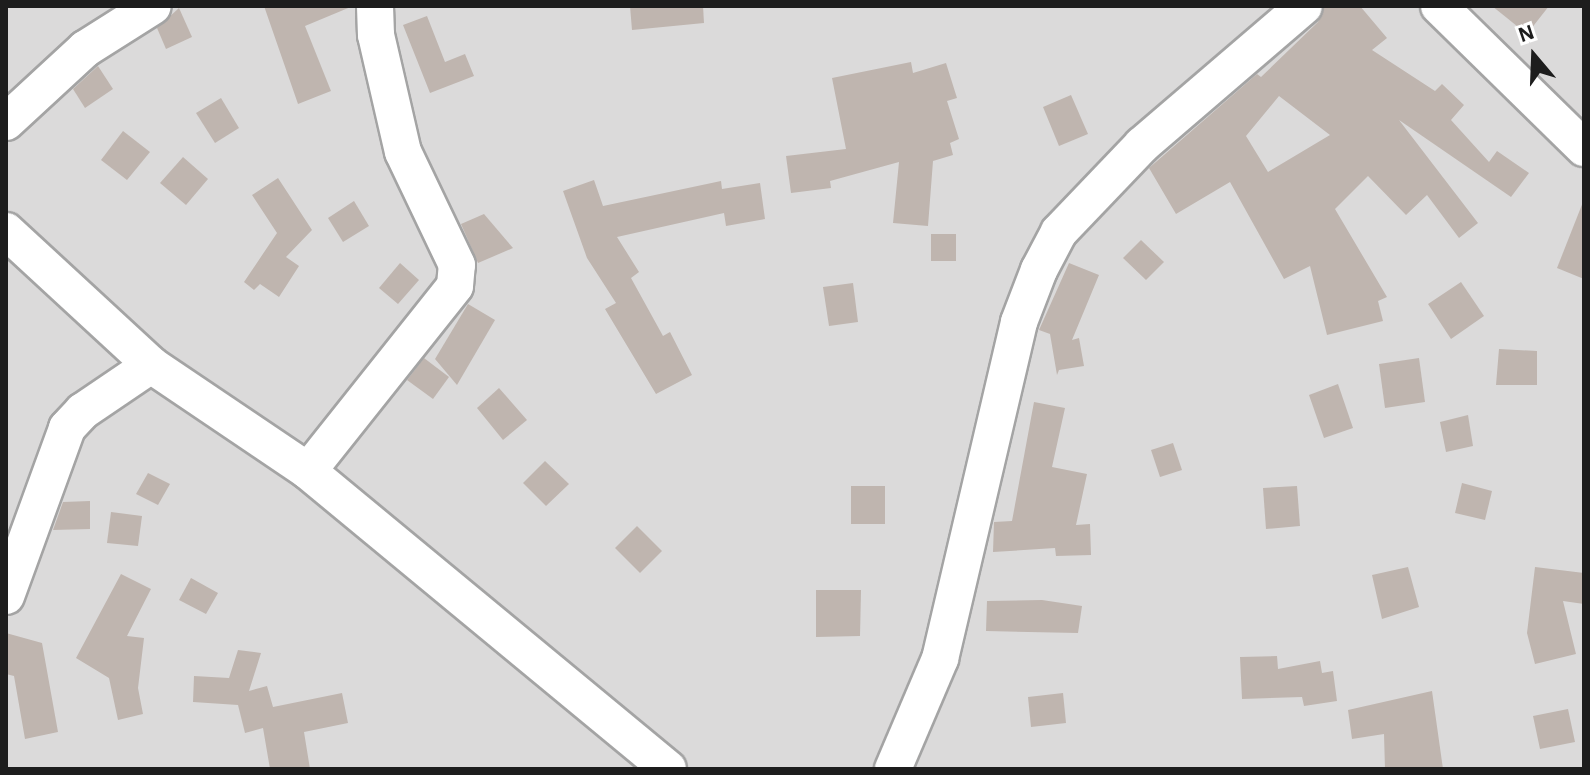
<!DOCTYPE html>
<style>
body{margin:0}
#map{position:relative;width:1590px;height:775px;overflow:hidden;background:#eeeae3;font-family:"Alegreya Sans",sans-serif}
div>[style]{position:absolute}
[style*='--x']{left:calc(var(--x)*1px);top:calc(var(--y)*1px);width:calc(var(--w)*1px);rotate:calc(var(--a)*1deg)}
.residential>*{inset:0;background:#dbdada}
.building>*{inset:0;background:#bfb5af}
.roads{filter:drop-shadow(2px 0 #a4a4a4) drop-shadow(-2px 0 #a4a4a4) drop-shadow(0 2px #a4a4a4) drop-shadow(0 -2px #a4a4a4)}
.street>*{height:36px;margin:-18px;padding:0 18px;transform-origin:18px;border-radius:18px;background:#fff}
span{translate:-50% -50%;white-space:nowrap;text-align:center;line-height:1.15;-webkit-text-stroke:6px #fff;paint-order:stroke}
.frame{position:absolute;inset:0;border:8px solid #1d1d1d;pointer-events:none}
.north{position:absolute;left:1494px;top:16px;width:80px;height:80px;-webkit-text-stroke:6px #fff;paint-order:stroke;rotate:341deg;font-size:22px;font-weight:700;line-height:32px;text-align:center;color:#1d1d1d}
.north::after{content:'';display:block;margin:auto;width:28px;height:36px;background:#1d1d1d;clip-path:polygon(50% 0,100% 100%,50% 72%,0 100%)}
</style>
<div id="map">
<div class="residential">
<i style="clip-path:polygon(6px 6px,1584px 6px,1584px 769px,6px 769px)"></i>
</div>
<div class="building">
<i style="clip-path:polygon(264px 6px,353px 6px,305px 26px,331px 91px,298px 104px)"></i>
<i style="clip-path:polygon(630px 6px,703px 6px,704px 23px,632px 30px)"></i>
<i style="clip-path:polygon(evenodd,1324px 6px,1360px 6px,1387px 38px,1372px 50px,1435px 91px,1442px 84px,1464px 105px,1451px 120px,1489px 162px,1497px 151px,1529px 173px,1511px 197px,1399px 120px,1478px 223px,1459px 238px,1427px 195px,1406px 215px,1368px 176px,1335px 209px,1387px 297px,1378px 301px,1383px 321px,1327px 335px,1310px 266px,1284px 279px,1230px 182px,1176px 214px,1149px 168px,1257px 74px,1261px 77px,1318px 22px,1324px 6px,1279px 96px,1330px 135px,1268px 172px,1246px 136px,1279px 96px)"></i>
<i style="clip-path:polygon(1492px 6px,1549px 6px,1527px 34px)"></i>
<i style="clip-path:polygon(179px 8px,192px 37px,166px 49px,157px 28px)"></i>
<i style="clip-path:polygon(427px 16px,445px 62px,465px 54px,474px 76px,430px 93px,403px 25px)"></i>
<i style="clip-path:polygon(911px 62px,913px 73px,946px 63px,957px 98px,947px 101px,959px 139px,950px 143px,953px 155px,933px 161px,928px 226px,893px 223px,899px 162px,830px 181px,831px 188px,791px 193px,786px 156px,846px 149px,832px 78px)"></i>
<i style="clip-path:polygon(98px 66px,113px 89px,85px 108px,73px 89px)"></i>
<i style="clip-path:polygon(1071px 95px,1088px 134px,1059px 146px,1043px 107px)"></i>
<i style="clip-path:polygon(221px 98px,239px 128px,215px 143px,196px 113px)"></i>
<i style="clip-path:polygon(123px 131px,150px 152px,127px 180px,101px 160px)"></i>
<i style="clip-path:polygon(183px 157px,208px 179px,186px 205px,160px 183px)"></i>
<i style="clip-path:polygon(278px 178px,312px 230px,286px 257px,299px 266px,279px 297px,260px 284px,254px 290px,244px 282px,277px 233px,252px 195px)"></i>
<i style="clip-path:polygon(594px 180px,603px 206px,721px 181px,722px 189px,760px 183px,765px 219px,726px 226px,724px 213px,617px 237px,639px 272px,631px 278px,663px 336px,670px 332px,692px 375px,656px 394px,605px 309px,616px 303px,587px 258px,563px 191px)"></i>
<i style="clip-path:polygon(354px 201px,369px 226px,343px 242px,328px 218px)"></i>
<i style="clip-path:polygon(1583px 202px,1584px 203px,1584px 279px,1557px 268px)"></i>
<i style="clip-path:polygon(484px 214px,513px 248px,478px 263px,461px 224px)"></i>
<i style="clip-path:polygon(931px 234px,956px 234px,956px 261px,931px 261px)"></i>
<i style="clip-path:polygon(1141px 240px,1164px 262px,1146px 280px,1123px 258px)"></i>
<i style="clip-path:polygon(400px 263px,419px 280px,398px 304px,379px 288px)"></i>
<i style="clip-path:polygon(1069px 263px,1099px 275px,1072px 340px,1079px 338px,1084px 366px,1059px 370px,1057px 375px,1050px 334px,1039px 330px)"></i>
<i style="clip-path:polygon(1461px 282px,1484px 316px,1451px 339px,1428px 304px)"></i>
<i style="clip-path:polygon(853px 283px,858px 322px,829px 326px,823px 287px)"></i>
<i style="clip-path:polygon(468px 304px,495px 320px,457px 385px,435px 359px)"></i>
<i style="clip-path:polygon(1499px 349px,1537px 351px,1537px 385px,1496px 385px)"></i>
<i style="clip-path:polygon(424px 358px,449px 377px,433px 399px,407px 380px)"></i>
<i style="clip-path:polygon(1419px 358px,1425px 402px,1385px 408px,1379px 364px)"></i>
<i style="clip-path:polygon(1338px 384px,1353px 428px,1324px 438px,1309px 395px)"></i>
<i style="clip-path:polygon(499px 388px,527px 420px,503px 440px,477px 408px)"></i>
<i style="clip-path:polygon(1034px 402px,1065px 408px,1052px 467px,1087px 474px,1076px 525px,1090px 524px,1091px 555px,1056px 556px,1055px 548px,993px 552px,994px 522px,1012px 521px)"></i>
<i style="clip-path:polygon(1468px 415px,1473px 446px,1446px 452px,1440px 422px)"></i>
<i style="clip-path:polygon(1173px 443px,1182px 470px,1160px 477px,1151px 450px)"></i>
<i style="clip-path:polygon(545px 461px,569px 484px,546px 506px,523px 483px)"></i>
<i style="clip-path:polygon(148px 473px,170px 484px,158px 505px,136px 494px)"></i>
<i style="clip-path:polygon(1462px 483px,1492px 491px,1485px 520px,1455px 513px)"></i>
<i style="clip-path:polygon(851px 486px,885px 486px,885px 524px,851px 524px)"></i>
<i style="clip-path:polygon(1297px 486px,1300px 526px,1266px 529px,1263px 488px)"></i>
<i style="clip-path:polygon(90px 501px,90px 529px,53px 530px,63px 502px)"></i>
<i style="clip-path:polygon(111px 512px,142px 516px,138px 546px,107px 543px)"></i>
<i style="clip-path:polygon(637px 526px,662px 551px,640px 573px,615px 548px)"></i>
<i style="clip-path:polygon(1408px 567px,1419px 607px,1382px 619px,1372px 575px)"></i>
<i style="clip-path:polygon(1535px 567px,1584px 573px,1584px 604px,1563px 601px,1576px 654px,1535px 664px,1527px 633px)"></i>
<i style="clip-path:polygon(121px 574px,151px 589px,127px 636px,144px 638px,138px 688px,143px 714px,118px 720px,109px 678px,76px 658px)"></i>
<i style="clip-path:polygon(191px 578px,218px 593px,206px 614px,179px 600px)"></i>
<i style="clip-path:polygon(816px 590px,861px 590px,860px 636px,816px 637px)"></i>
<i style="clip-path:polygon(1042px 600px,1082px 606px,1078px 633px,986px 631px,987px 601px)"></i>
<i style="clip-path:polygon(6px 633px,42px 643px,58px 732px,25px 739px,14px 676px,6px 674px)"></i>
<i style="clip-path:polygon(238px 650px,261px 653px,249px 691px,267px 686px,273px 707px,342px 693px,348px 723px,304px 732px,310px 769px,270px 769px,263px 728px,245px 733px,238px 705px,193px 702px,194px 676px,229px 678px)"></i>
<i style="clip-path:polygon(1277px 656px,1278px 669px,1320px 661px,1322px 673px,1333px 671px,1337px 701px,1304px 706px,1302px 697px,1242px 699px,1240px 657px)"></i>
<i style="clip-path:polygon(1432px 691px,1443px 769px,1385px 769px,1384px 734px,1352px 739px,1348px 710px)"></i>
<i style="clip-path:polygon(1063px 693px,1066px 723px,1031px 727px,1028px 697px)"></i>
<i style="clip-path:polygon(1568px 709px,1575px 742px,1540px 749px,1533px 716px)"></i>
</div>
<div class="roads">
<div class="street">
<i style="--x:1439;--y:6;--w:203;--a:44.4"></i>
<i style="--x:6;--y:122;--w:108;--a:-42.7"></i>
<i style="--x:85;--y:49;--w:80;--a:-32.3"></i>
<i style="--x:6;--y:231;--w:197;--a:42.7"></i>
<i style="--x:151;--y:365;--w:189;--a:34"></i>
<i style="--x:308;--y:471;--w:467;--a:39.6"></i>
<i style="--x:308;--y:471;--w:236;--a:-51.5"></i>
<i style="--x:455;--y:286;--w:21;--a:-85"></i>
<i style="--x:457;--y:265;--w:125;--a:-115.5"></i>
<i style="--x:403;--y:152;--w:120;--a:-103"></i>
<i style="--x:376;--y:35;--w:29;--a:-92"></i>
<i style="--x:6;--y:596;--w:179;--a:-70"></i>
<i style="--x:67;--y:428;--w:23;--a:-47"></i>
<i style="--x:83;--y:411;--w:82;--a:-34.1"></i>
<i style="--x:893;--y:769;--w:120;--a:-66.9"></i>
<i style="--x:940;--y:659;--w:346;--a:-76.8"></i>
<i style="--x:1019;--y:322;--w:56;--a:-69"></i>
<i style="--x:1039;--y:270;--w:43;--a:-62.2"></i>
<i style="--x:1059;--y:232;--w:120;--a:-46.3"></i>
<i style="--x:1142;--y:145;--w:213;--a:-40.6"></i>
</div>
</div>
<div class="frame"></div>
<div class="north">N</div>
</div>
